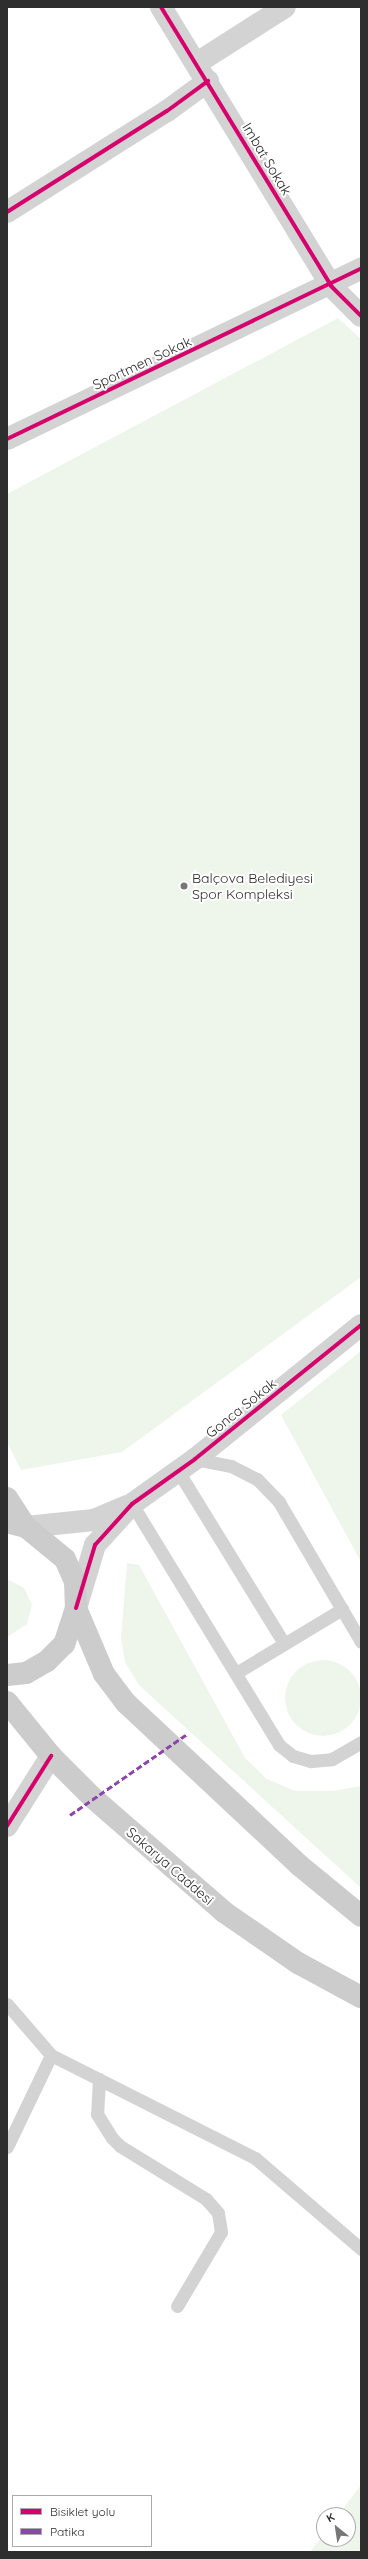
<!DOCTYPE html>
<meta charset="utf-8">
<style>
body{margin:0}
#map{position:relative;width:368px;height:2559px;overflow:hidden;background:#fff;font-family:Quicksand,sans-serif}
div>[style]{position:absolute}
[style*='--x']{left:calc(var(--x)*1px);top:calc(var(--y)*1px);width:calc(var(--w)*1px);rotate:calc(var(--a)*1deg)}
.green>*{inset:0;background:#eef5eb}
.round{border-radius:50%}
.service>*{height:13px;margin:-6.5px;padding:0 6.5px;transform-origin:6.5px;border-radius:6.5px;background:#d3d3d3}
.minor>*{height:22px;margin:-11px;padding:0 11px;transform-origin:11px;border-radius:11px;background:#d3d3d3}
.tertiary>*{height:22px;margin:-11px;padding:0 11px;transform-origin:11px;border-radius:11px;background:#d3d3d3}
.secondary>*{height:22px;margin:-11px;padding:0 11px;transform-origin:11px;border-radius:11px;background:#ccc}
.quiet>*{height:3px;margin-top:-1.5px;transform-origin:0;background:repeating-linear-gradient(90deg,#8e44ad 0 6px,transparent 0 9px)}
.cycleway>*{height:4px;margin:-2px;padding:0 2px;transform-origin:2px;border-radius:2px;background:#d6006c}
.dots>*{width:11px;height:11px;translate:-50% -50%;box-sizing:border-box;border:2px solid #fff;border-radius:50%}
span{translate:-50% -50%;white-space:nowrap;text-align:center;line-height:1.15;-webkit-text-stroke:4px #fff;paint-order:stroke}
.street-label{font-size:14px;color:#2e2e2e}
.poi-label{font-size:14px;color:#2e2e2e}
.left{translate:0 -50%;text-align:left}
.frame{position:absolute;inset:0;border:8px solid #2e2e2e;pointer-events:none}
.legend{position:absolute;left:12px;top:2495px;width:140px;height:52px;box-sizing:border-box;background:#fff;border:1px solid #ababab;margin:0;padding:5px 7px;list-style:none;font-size:12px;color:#2e2e2e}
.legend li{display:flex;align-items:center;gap:8px;height:20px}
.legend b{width:20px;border:1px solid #ababab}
.north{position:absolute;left:316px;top:2507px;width:40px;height:40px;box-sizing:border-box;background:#fff;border:1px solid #ababab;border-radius:50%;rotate:330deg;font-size:11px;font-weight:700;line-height:16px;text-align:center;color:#2e2e2e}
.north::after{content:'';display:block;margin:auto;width:14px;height:18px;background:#777;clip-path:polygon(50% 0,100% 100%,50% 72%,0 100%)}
</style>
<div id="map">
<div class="green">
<i style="clip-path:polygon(338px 318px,361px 339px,361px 1277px,122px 1452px,21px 1470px,7px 1442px,7px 494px)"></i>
<i style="clip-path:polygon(361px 1351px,361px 1562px,281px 1415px)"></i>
<i style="clip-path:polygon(127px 1563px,139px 1565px,245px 1758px,267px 1779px,295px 1791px,333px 1791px,361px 1786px,361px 1888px,139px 1685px,125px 1662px,121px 1638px)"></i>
<i style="clip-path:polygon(7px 1579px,24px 1588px,32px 1605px,27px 1624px,7px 1637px)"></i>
<i class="round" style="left:285px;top:1660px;width:76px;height:76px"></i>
<i style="clip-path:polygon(361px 2485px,361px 2552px,310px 2552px,324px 2534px,324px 2539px,348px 2539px,348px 2515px,338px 2515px)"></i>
</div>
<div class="service">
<i style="--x:195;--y:1459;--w:37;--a:11"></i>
<i style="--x:231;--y:1466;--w:29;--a:27"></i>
<i style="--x:257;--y:1479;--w:32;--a:46"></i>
<i style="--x:279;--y:1502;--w:162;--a:59.6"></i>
<i style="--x:178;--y:1471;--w:202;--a:58.4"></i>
<i style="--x:132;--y:1504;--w:282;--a:58.6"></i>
<i style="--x:279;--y:1745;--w:18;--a:38"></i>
<i style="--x:293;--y:1756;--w:19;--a:16"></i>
<i style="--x:311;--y:1761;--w:21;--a:-5"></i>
<i style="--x:332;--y:1759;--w:34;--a:-30"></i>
<i style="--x:236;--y:1673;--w:124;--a:-31.1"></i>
<i style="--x:7;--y:2004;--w:67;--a:49.2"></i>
<i style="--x:51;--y:2055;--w:229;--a:26.8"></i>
<i style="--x:255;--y:2158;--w:140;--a:40.6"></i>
<i style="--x:99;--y:2079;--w:35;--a:93"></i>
<i style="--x:97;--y:2114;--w:28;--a:58"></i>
<i style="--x:112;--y:2138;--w:11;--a:45"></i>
<i style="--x:120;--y:2146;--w:101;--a:31.6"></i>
<i style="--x:206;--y:2199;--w:18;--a:49"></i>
<i style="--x:218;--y:2213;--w:19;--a:81"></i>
<i style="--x:221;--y:2232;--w:86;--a:120.7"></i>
<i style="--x:7;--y:2147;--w:102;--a:-64.4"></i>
</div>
<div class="minor">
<i style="--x:161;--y:7;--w:327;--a:58.6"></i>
<i style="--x:331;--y:286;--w:42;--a:45"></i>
<i style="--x:197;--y:63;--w:104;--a:-32.5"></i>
<i style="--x:7;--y:212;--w:189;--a:-32.3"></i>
<i style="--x:167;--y:111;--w:51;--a:-36.2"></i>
<i style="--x:7;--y:439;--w:393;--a:-25.7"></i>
<i style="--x:7;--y:1826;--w:83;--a:-57.8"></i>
</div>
<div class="tertiary">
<i style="--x:26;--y:1527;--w:68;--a:-5.9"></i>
<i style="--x:94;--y:1520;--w:36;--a:-23"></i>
<i style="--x:77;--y:1605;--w:63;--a:-73.3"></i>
<i style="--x:95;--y:1545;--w:55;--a:-47.9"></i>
<i style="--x:132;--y:1504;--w:77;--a:-35.5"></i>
<i style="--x:195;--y:1459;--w:213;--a:-38.9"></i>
</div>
<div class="secondary">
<i style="--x:7;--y:1498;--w:35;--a:57"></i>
<i style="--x:7;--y:1522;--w:20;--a:15"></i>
<i style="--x:26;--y:1527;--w:50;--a:39.4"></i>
<i style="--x:65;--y:1559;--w:24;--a:66"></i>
<i style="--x:75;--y:1581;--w:27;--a:88"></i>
<i style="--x:76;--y:1608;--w:38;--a:108"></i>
<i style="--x:64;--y:1644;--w:24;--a:135"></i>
<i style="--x:47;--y:1661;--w:24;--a:150"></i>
<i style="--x:26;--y:1673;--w:19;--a:174"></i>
<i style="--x:76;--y:1608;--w:72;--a:67"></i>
<i style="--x:104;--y:1674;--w:36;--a:53"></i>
<i style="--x:126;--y:1703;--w:237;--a:43.1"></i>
<i style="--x:299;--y:1865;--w:80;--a:39.4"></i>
<i style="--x:7;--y:1702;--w:70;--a:50.8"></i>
<i style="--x:51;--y:1756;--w:59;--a:45"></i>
<i style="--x:93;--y:1798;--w:174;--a:41"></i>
<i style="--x:224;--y:1912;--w:90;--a:34.6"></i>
<i style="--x:298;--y:1963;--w:72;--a:28.4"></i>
</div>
<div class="quiet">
<i style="--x:70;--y:1815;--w:142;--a:-34.7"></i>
</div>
<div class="cycleway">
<i style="--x:161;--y:7;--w:327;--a:58.6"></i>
<i style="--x:331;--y:286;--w:42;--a:45"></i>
<i style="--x:7;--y:212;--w:189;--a:-32.3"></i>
<i style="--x:167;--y:111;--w:51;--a:-36.2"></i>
<i style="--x:7;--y:439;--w:393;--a:-25.7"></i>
<i style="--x:76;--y:1608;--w:66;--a:-73.2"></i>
<i style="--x:95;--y:1545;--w:55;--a:-47.9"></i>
<i style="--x:132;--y:1504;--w:77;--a:-35.5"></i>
<i style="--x:195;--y:1459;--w:213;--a:-38.9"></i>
<i style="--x:7;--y:1826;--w:83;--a:-57.8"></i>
</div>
<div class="dots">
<i style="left:184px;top:886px;background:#777"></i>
</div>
<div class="street-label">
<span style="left:267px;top:159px;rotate:59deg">Imbat Sokak</span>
<span style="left:142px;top:363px;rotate:-25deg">Sportmen Sokak</span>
<span style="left:241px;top:1408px;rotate:-39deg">Gonca Sokak</span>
<span style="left:170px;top:1866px;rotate:41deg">Sakarya Caddesi</span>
</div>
<div class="poi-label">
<span class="left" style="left:192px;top:886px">Balçova Belediyesi<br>Spor Kompleksi</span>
</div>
<div class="frame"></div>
<ul class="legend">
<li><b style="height:5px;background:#d6006c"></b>Bisiklet yolu</li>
<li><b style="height:5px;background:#8e44ad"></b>Patika</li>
</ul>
<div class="north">K</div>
</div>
